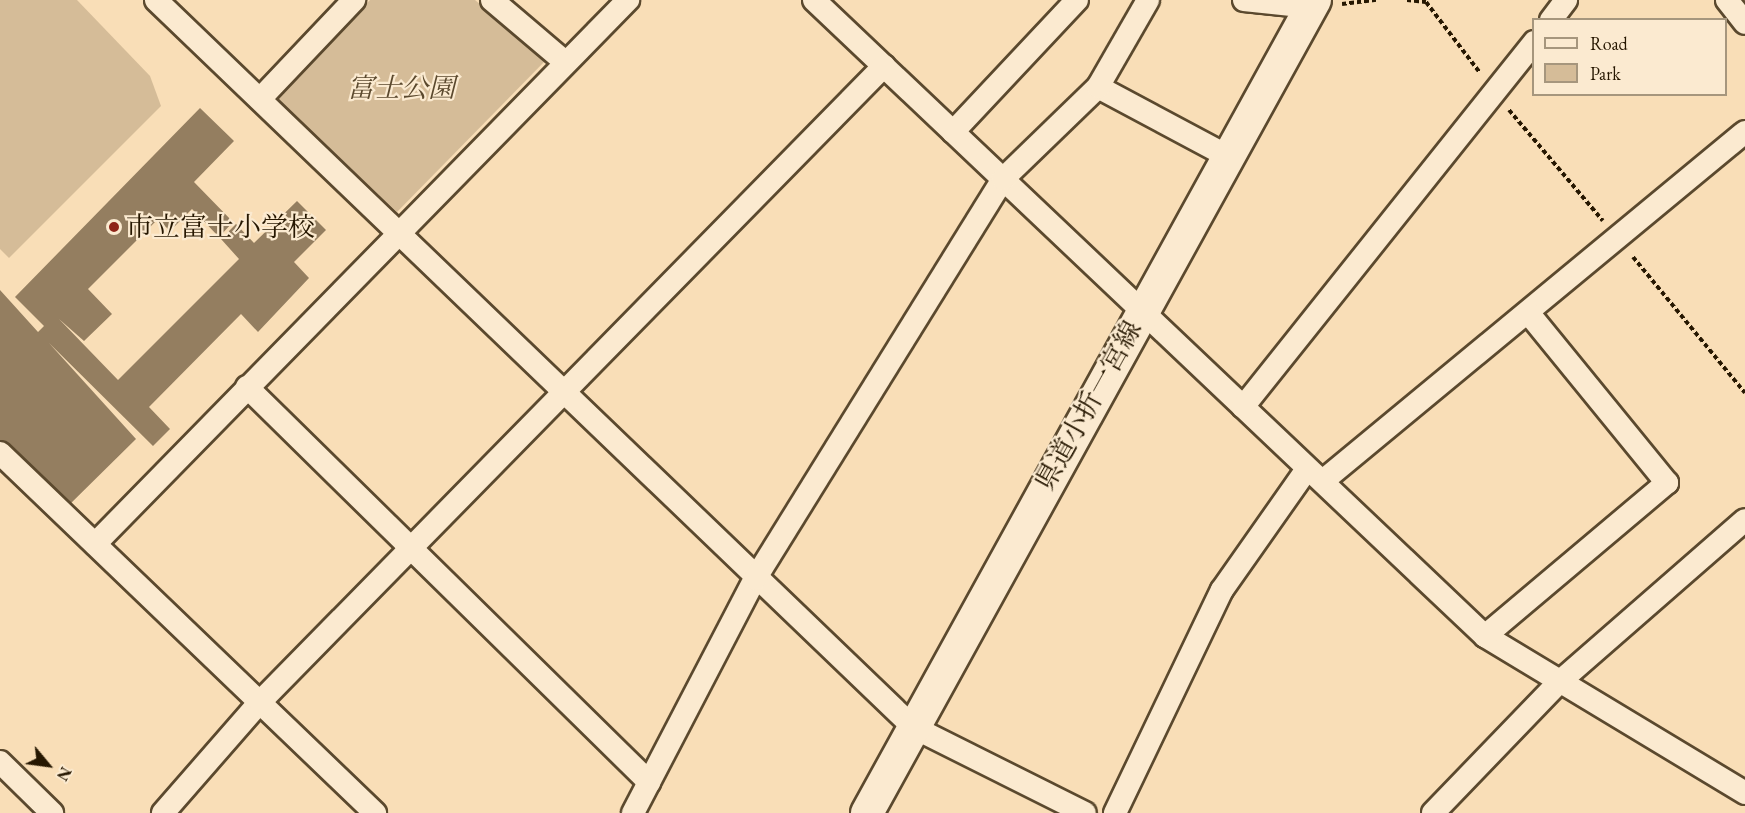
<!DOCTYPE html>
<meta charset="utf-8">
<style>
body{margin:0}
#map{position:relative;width:1745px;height:813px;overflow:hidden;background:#f9deb7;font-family:"EB Garamond","Noto Serif JP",serif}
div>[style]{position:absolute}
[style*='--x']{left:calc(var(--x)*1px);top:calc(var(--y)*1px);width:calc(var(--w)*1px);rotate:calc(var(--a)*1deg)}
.green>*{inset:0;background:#d5bc98}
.building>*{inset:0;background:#947e60}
.path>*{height:4px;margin-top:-2px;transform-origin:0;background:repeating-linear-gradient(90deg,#261701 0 4.5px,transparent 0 7.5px)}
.roads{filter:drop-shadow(2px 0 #5b492e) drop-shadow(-2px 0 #5b492e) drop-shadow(0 2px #5b492e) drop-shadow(0 -2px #5b492e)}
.minor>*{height:22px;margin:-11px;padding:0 11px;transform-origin:11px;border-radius:11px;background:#fbead0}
.secondary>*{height:32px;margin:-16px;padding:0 16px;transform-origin:16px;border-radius:16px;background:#fbead0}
.dots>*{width:16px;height:16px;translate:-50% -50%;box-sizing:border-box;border:3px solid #fbead0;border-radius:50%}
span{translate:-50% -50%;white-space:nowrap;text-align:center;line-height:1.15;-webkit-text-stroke:4.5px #fbead0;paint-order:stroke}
.park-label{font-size:27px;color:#5b492e;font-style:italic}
.poi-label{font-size:27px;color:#261701}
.left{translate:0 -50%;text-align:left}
.street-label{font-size:27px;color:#261701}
.legend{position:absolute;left:1532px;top:18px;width:195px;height:78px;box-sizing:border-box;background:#fbead0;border:2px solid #a6967d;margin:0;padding:8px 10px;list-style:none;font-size:18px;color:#261701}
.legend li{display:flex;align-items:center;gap:12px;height:30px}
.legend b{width:30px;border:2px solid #a6967d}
.north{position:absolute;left:18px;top:735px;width:60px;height:60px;-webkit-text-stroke:4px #fbead0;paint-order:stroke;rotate:119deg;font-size:16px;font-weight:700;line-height:24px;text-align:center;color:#261701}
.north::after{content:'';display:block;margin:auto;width:21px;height:27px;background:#261701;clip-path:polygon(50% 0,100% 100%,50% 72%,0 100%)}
</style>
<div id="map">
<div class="green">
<i style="clip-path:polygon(0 0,77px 0,150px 76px,161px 106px,9px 258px,0 249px)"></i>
<i style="clip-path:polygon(370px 0,475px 0,546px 60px,397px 212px,275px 97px)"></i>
</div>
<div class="building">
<i style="clip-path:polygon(200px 108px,234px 141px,194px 182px,233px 222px,219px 237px,192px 209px,170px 231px,158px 219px,88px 289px,112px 314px,84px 341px,59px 319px,118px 380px,239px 259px,221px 239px,236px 224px,254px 243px,297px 201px,326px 230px,294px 262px,309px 278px,258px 332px,241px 314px,149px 407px,170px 429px,153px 446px,49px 343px,136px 439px,65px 509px,0 442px,0 290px,38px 332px,44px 326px,15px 297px)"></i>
</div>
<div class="path">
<i style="--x:1407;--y:0;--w:19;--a:6"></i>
<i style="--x:1426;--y:2;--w:89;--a:52.7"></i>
<i style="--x:1342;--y:4;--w:35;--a:-7"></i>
<i style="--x:1509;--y:110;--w:145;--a:49.7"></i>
<i style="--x:1633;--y:257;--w:176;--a:50.5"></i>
</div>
<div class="roads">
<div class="minor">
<i style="--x:156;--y:0;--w:1050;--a:43.84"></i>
<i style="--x:913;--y:727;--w:192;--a:26.6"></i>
<i style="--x:492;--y:0;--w:96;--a:40.3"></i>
<i style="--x:814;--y:0;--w:925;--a:43.47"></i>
<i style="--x:1485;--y:636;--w:304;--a:31.1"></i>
<i style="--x:1244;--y:0;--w:67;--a:6"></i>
<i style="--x:1727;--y:0;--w:29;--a:52"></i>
<i style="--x:1551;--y:20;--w:25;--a:-53"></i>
<i style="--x:1098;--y:87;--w:146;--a:28.1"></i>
<i style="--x:260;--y:99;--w:137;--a:-46.5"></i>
<i style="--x:953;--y:132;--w:181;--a:-46.8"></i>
<i style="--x:247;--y:387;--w:564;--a:44.5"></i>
<i style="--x:1243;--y:407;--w:467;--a:-51.4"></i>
<i style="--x:0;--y:453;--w:520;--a:43.83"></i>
<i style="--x:1324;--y:480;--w:546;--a:-39.58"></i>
<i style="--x:95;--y:544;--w:762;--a:-45.59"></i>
<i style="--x:1485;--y:636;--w:238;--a:-40.1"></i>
<i style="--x:1667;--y:483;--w:218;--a:-129.2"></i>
<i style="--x:0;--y:762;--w:73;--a:44.4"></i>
<i style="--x:163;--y:813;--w:147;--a:-48.9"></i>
<i style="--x:260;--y:702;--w:891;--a:-45.55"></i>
<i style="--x:633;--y:813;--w:264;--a:-62.5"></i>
<i style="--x:755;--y:579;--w:471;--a:-58.2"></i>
<i style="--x:1003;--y:179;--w:132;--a:-44.1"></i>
<i style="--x:1098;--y:87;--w:100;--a:-60.1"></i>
<i style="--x:1115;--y:813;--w:247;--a:-64.4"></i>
<i style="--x:1222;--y:590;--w:148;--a:-54.9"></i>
<i style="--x:1433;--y:813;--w:179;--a:-46.1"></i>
<i style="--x:1557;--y:684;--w:249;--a:-41.1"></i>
</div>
<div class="secondary">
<i style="--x:867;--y:813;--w:928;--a:-61.14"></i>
</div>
</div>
<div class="dots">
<i style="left:114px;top:227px;background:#8f2418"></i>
</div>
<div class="park-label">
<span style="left:401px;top:88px">富士公園</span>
</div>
<div class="poi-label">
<span class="left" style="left:126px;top:227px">市立富士小学校</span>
</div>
<div class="street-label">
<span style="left:1088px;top:405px;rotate:-61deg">県道小折一宮線</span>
</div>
<ul class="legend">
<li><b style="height:8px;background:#fbead0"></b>Road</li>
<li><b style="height:16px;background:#d5bc98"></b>Park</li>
</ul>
<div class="north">N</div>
</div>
